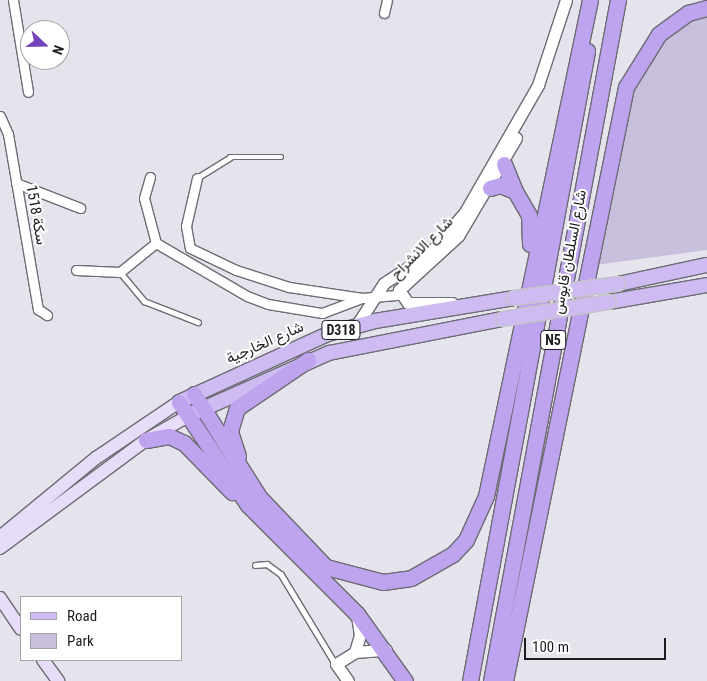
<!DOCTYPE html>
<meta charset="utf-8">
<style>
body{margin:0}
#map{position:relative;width:707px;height:681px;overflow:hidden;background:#e5e3ec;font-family:"Roboto Condensed",Vazirmatn,sans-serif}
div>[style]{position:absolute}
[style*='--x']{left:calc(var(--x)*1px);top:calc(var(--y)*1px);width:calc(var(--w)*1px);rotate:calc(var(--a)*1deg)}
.green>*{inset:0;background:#c8bfdc}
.roads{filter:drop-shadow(1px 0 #6d6b73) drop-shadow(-1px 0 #6d6b73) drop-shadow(0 1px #6d6b73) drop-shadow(0 -1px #6d6b73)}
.service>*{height:4.5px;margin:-2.25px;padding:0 2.25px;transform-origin:2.25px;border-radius:2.25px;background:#fff}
.minor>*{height:9px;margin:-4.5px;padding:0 4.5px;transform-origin:4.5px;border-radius:4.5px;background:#fff}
.tertiary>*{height:11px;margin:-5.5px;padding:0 5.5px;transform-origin:5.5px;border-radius:5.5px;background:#fff}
.secondary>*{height:12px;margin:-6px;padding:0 6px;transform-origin:6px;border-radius:6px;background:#e7ddf8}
.primary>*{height:14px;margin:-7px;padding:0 7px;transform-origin:7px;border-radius:7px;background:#cebbf2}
.trunk>*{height:15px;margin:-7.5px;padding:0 7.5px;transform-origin:7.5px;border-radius:7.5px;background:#bea4ee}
.bridges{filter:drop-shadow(1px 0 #c4c4c5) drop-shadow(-1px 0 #c4c4c5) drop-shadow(0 1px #c4c4c5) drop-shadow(0 -1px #c4c4c5)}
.primary-bridge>*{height:14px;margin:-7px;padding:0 7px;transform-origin:7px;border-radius:7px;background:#cebbf2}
span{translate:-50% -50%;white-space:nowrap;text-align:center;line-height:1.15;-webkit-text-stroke:4px #fff;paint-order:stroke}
.shield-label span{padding:1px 4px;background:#fff;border:1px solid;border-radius:4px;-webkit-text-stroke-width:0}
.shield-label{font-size:14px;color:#1c1b1f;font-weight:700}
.street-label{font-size:15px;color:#1c1b1f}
.legend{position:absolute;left:20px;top:596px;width:162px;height:65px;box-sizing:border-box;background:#fff;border:1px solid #a4a4a5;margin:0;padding:6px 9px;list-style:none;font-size:15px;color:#1c1b1f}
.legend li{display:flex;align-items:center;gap:10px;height:25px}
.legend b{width:25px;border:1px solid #a4a4a5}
.north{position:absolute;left:20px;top:20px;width:50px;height:50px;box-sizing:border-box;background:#fff;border:1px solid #a4a4a5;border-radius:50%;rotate:111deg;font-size:14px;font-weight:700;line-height:20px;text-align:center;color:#1c1b1f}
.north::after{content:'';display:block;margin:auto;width:18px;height:22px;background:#7442ba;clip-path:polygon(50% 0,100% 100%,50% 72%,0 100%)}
.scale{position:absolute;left:524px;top:638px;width:142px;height:22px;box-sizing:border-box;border:2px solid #1c1b1f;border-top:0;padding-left:6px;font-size:15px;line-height:18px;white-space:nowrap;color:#1c1b1f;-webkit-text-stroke:4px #fff;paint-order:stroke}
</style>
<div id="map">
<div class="green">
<i style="clip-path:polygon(707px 15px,707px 250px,595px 265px,632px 89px,664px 39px,689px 20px)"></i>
</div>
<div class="roads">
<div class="service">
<i style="--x:197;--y:178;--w:39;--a:-32"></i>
<i style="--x:230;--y:157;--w:51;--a:0"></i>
<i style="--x:120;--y:272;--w:38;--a:50"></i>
<i style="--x:144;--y:301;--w:58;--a:21.3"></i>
<i style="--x:255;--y:565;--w:12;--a:-5"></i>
<i style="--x:267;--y:564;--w:17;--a:36"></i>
<i style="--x:281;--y:574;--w:104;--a:58.8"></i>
</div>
<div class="minor">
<i style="--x:13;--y:0;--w:93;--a:80.7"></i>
<i style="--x:384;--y:13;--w:13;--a:-77"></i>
<i style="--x:0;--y:116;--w:20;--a:66"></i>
<i style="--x:8;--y:134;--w:178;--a:80.3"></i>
<i style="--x:38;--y:309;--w:11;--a:34"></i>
<i style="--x:150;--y:177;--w:22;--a:106"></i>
<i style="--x:144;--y:198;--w:47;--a:75.1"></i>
<i style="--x:156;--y:243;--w:105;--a:30.2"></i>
<i style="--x:247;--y:296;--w:22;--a:21"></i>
<i style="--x:268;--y:304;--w:55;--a:9.5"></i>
<i style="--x:322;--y:313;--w:43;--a:-20.6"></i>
<i style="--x:362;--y:298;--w:37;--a:-5"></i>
<i style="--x:197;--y:178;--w:49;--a:102.9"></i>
<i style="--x:186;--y:226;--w:22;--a:80"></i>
<i style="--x:190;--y:248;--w:51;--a:25.6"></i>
<i style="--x:236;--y:270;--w:56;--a:17.8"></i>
<i style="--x:289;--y:287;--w:74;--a:8.6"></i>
<i style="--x:16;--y:183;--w:69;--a:21.3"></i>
<i style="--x:76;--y:270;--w:44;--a:2.6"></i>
<i style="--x:120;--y:272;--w:46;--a:-38.9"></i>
</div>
<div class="tertiary">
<i style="--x:452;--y:303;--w:44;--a:180"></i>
<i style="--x:408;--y:303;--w:16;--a:-125"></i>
<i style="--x:399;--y:290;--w:80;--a:-42.5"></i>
<i style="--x:458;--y:236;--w:114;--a:-59.4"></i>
<i style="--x:356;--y:326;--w:51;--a:-56.9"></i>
<i style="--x:384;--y:283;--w:54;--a:-32.8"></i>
<i style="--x:429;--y:254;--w:55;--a:-49.4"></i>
<i style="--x:465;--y:212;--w:146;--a:-60.1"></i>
<i style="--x:538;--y:85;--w:89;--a:-71.8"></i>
<i style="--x:355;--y:652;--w:18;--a:-74"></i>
<i style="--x:360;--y:635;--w:19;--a:-99"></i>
<i style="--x:348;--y:681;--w:21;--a:-125"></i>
<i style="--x:336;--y:664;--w:22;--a:-32"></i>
<i style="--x:355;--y:652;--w:31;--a:-4"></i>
</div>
<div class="secondary">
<i style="--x:0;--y:537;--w:124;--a:-39.5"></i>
<i style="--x:96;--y:458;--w:100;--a:-34"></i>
<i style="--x:0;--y:548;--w:182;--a:-36.5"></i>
<i style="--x:146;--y:440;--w:48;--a:-29.7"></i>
<i style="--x:0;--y:598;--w:37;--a:56"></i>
<i style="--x:43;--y:660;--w:26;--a:54"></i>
</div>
<div class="primary">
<i style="--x:618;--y:284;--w:91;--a:-12.1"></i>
<i style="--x:609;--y:302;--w:99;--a:-9.8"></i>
<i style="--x:179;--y:402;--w:164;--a:-24.5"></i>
<i style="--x:328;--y:334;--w:49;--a:-15.5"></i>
<i style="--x:375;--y:321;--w:141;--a:-9.4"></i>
<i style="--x:194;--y:413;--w:148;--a:-24"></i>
<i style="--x:329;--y:353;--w:177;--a:-11.1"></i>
</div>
<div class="trunk">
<i style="--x:504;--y:164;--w:29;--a:68"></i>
<i style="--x:490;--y:188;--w:10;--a:-17"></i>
<i style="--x:500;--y:185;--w:16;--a:22"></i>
<i style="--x:515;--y:191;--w:28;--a:60"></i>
<i style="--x:529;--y:215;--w:29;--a:88"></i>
<i style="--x:194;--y:394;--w:122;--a:57.7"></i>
<i style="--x:259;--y:497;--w:97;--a:46.3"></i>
<i style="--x:326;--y:567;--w:59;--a:14.7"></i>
<i style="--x:383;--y:582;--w:28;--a:-8"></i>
<i style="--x:411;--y:578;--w:48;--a:-29.7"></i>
<i style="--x:453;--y:554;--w:19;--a:-47"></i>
<i style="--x:466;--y:540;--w:48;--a:-65.6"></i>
<i style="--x:486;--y:496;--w:507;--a:-78.16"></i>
<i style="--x:179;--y:402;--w:124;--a:56.2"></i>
<i style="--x:248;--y:505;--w:154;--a:45"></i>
<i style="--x:357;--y:614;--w:82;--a:54.4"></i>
<i style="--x:146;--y:440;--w:23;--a:-10"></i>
<i style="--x:169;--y:436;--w:17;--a:25"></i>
<i style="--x:184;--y:443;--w:69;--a:45.6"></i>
<i style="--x:238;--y:456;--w:26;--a:-108"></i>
<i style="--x:230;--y:431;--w:24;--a:-73"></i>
<i style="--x:237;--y:408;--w:86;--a:-34.1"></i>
<i style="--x:470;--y:681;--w:641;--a:-79.48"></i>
<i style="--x:491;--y:681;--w:693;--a:-79.44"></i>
<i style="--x:505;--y:681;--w:606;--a:-78.49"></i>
<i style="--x:626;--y:87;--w:62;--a:-58.1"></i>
<i style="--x:659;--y:34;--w:36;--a:-36"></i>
<i style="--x:688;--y:13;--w:20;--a:-15"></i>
</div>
</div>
<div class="bridges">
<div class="primary-bridge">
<i style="--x:514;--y:298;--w:105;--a:-7.7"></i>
<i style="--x:503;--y:319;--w:107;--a:-9.1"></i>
</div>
</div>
<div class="shield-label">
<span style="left:341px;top:330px">D318</span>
<span style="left:553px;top:340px">N5</span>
</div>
<div class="street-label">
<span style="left:36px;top:215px;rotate:80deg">سكة 1518</span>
<span style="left:422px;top:248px;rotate:-45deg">شارع الانشراح</span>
<span style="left:570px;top:252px;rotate:-79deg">شارع السلطان قابوس</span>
<span style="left:265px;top:343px;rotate:-24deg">شارع الخارجية</span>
</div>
<ul class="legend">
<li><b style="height:6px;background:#cebbf2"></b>Road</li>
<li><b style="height:14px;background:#c8bfdc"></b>Park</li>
</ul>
<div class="north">N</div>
<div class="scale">100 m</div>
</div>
